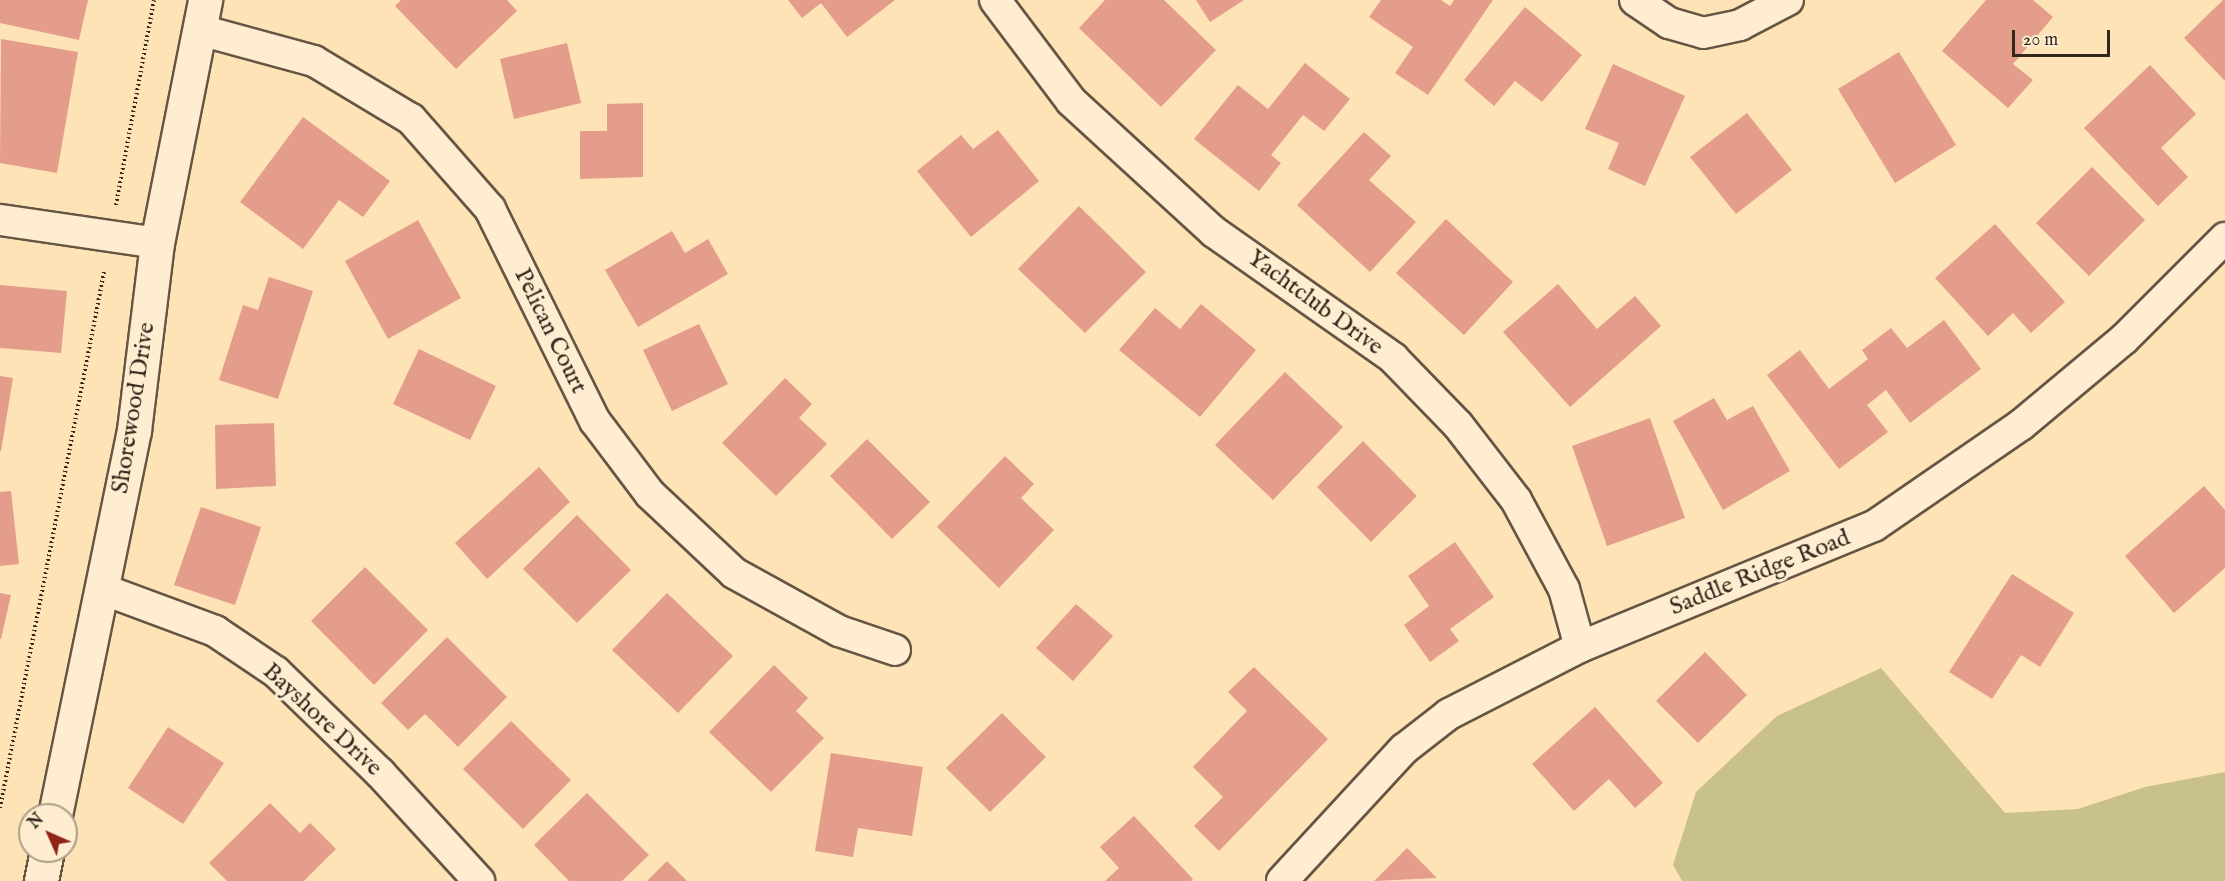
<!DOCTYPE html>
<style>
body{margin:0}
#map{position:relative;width:2225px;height:881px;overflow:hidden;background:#fee3b7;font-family:"IM FELL English",serif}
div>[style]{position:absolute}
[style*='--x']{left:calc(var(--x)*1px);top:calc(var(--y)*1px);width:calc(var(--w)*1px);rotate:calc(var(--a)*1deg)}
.green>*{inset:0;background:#c8c189}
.building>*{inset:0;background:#e49d8a}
.path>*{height:4px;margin-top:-2px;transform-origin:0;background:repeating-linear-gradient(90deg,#32271d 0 1.5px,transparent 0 4.5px)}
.roads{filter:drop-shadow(2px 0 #655644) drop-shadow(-2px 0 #655644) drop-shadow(0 2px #655644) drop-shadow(0 -2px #655644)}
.street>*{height:30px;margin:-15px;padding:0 15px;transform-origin:15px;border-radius:15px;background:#feedd0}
.secondary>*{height:33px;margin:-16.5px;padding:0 16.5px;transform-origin:16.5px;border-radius:16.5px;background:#feedd0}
span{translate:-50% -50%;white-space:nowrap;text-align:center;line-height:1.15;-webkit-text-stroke:6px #feedd0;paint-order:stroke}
.street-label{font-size:24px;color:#32271d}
.north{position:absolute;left:18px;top:803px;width:60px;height:60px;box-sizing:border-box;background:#feedd0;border:2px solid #ac9e88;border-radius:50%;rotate:315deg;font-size:16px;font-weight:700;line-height:24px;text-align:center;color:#32271d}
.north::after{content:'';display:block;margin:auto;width:21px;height:27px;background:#8f2418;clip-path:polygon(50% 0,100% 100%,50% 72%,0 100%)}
.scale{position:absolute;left:2012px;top:30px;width:98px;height:27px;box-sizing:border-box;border:3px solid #32271d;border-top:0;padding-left:8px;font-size:18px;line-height:21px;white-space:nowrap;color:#32271d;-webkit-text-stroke:4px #feedd0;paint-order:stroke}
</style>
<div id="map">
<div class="green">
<i style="clip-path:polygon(1881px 668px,2005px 813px,2078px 809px,2145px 787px,2225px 772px,2225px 881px,1682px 881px,1673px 865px,1696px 792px,1777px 716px)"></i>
</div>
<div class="building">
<i style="clip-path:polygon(0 0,88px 0,79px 40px,0 23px)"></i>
<i style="clip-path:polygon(401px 0,507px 0,517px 11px,456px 69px,395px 6px)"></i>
<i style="clip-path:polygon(788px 0,895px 0,847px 37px,821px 3px,802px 18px)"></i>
<i style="clip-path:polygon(1105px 0,1164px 0,1216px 50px,1161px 107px,1079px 28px)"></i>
<i style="clip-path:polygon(1196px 0,1244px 0,1210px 22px)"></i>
<i style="clip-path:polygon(1381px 0,1441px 0,1450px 6px,1454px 0,1493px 0,1428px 95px,1395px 73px,1413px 47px,1369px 17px)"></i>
<i style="clip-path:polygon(1986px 0,2033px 0,2053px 17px,2013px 64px,2033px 80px,2008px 108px,1942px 51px)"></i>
<i style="clip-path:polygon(2223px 0,2225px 0,2225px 81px,2184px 38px)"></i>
<i style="clip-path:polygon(1525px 7px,1582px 55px,1542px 102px,1515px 81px,1494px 106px,1464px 80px)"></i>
<i style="clip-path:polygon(1px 39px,78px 52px,57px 173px,0 163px)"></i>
<i style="clip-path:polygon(567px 43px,581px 103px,514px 119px,500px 59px)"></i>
<i style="clip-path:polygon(1899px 52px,1956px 145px,1895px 183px,1838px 89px)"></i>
<i style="clip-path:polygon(1305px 63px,1350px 99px,1324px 131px,1303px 115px,1271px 155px,1281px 163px,1259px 191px,1194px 139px,1238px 85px,1268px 109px)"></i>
<i style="clip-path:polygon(1613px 64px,1685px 96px,1645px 186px,1608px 169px,1619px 143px,1585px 129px)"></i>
<i style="clip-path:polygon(2150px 65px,2196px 114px,2161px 148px,2188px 177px,2158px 206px,2084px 128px)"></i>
<i style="clip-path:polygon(643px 103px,643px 177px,580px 179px,580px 131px,607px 131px,607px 104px)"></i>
<i style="clip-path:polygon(1747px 113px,1792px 170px,1736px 214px,1690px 157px)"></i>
<i style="clip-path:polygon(303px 117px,390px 181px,363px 217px,339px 200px,303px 249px,240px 202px)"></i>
<i style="clip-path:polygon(998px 130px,1039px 181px,971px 237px,917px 171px,961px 135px,973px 149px)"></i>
<i style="clip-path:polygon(1364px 132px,1391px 156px,1369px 180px,1416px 222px,1370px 272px,1297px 205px)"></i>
<i style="clip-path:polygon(2092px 167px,2145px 220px,2089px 276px,2036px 223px)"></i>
<i style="clip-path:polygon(1079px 206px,1146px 272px,1085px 333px,1018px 269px)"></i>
<i style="clip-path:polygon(1446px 219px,1513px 282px,1464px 335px,1396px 273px)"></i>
<i style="clip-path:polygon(418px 220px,461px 298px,388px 339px,345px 261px)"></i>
<i style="clip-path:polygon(1995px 224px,2065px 302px,2031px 333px,2013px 313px,1988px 336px,1935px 278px)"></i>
<i style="clip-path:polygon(672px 231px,685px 253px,708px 239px,728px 274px,638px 327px,605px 270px)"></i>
<i style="clip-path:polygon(269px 277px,313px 291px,278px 399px,219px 380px,243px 305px,258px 310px)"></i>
<i style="clip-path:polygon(1558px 284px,1597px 329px,1635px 296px,1661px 326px,1570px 407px,1503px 332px)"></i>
<i style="clip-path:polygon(0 285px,67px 291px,61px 353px,0 348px)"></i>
<i style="clip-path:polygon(1201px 304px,1256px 350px,1200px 417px,1119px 350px,1155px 308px,1180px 329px)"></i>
<i style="clip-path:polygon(1944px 320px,1981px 369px,1910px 423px,1886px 390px,1867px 405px,1888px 432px,1839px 469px,1767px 375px,1800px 350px,1829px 389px,1868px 359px,1862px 350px,1891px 328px,1907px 348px)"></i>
<i style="clip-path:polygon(699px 324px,728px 384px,672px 411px,643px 350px)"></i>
<i style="clip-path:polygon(419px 349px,496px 386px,470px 440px,393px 404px)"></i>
<i style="clip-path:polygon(1285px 372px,1343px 427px,1273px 500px,1215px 445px)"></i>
<i style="clip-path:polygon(0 376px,13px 378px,1px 451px,0 451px)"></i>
<i style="clip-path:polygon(785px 378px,812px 404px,799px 418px,827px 444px,776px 496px,722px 443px)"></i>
<i style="clip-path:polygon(1714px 398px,1727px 420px,1753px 406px,1790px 471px,1723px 510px,1673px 421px)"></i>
<i style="clip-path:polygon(1650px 418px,1685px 518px,1607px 546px,1572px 446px)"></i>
<i style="clip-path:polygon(274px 423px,276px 486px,216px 489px,215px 425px)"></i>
<i style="clip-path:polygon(867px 439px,930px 502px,892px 539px,830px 476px)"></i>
<i style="clip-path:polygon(1363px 441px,1417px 496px,1371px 542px,1317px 487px)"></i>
<i style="clip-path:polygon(1005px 456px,1034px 484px,1021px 498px,1054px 530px,999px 588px,937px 527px)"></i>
<i style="clip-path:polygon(539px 467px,570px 502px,487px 579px,455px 543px)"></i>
<i style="clip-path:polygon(2204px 486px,2225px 510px,2225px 568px,2174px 613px,2125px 556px)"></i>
<i style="clip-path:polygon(11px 491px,19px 564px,0 566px,0 492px)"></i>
<i style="clip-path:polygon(201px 507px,261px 527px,235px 605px,174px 585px)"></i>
<i style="clip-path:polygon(577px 515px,631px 570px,577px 623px,523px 569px)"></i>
<i style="clip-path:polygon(1455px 542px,1494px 597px,1450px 629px,1459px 641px,1430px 662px,1404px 625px,1429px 606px,1408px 576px)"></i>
<i style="clip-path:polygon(365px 567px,428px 630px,374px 685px,311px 621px)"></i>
<i style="clip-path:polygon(2012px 574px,2074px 613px,2040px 667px,2021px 655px,1992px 699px,1949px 672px)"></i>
<i style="clip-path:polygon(0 593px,11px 595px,1px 639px,0 639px)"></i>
<i style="clip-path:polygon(667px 593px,733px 656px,678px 713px,612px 650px)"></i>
<i style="clip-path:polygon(1076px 604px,1113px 636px,1073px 681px,1036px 648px)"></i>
<i style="clip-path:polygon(447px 637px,507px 697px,458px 747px,425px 714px,408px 730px,381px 703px)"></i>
<i style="clip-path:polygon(1705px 652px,1747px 695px,1698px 743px,1656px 701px)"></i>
<i style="clip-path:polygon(774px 665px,808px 698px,796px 711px,824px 738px,771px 792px,709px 732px)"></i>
<i style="clip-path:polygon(1254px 667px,1328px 739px,1219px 851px,1194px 826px,1223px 797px,1193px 767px,1247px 711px,1228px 692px)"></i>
<i style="clip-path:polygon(1595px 707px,1663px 783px,1635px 808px,1609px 779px,1574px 811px,1532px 764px)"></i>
<i style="clip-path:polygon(1002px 713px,1046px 757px,990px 812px,946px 768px)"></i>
<i style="clip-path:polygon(511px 721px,571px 780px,523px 829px,463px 769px)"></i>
<i style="clip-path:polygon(168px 727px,224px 763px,183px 824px,128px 788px)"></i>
<i style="clip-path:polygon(831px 753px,923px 767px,912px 836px,858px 828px,853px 857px,815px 851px)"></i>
<i style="clip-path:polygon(587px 793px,649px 855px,622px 881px,569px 881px,534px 845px)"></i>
<i style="clip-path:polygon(270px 803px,300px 833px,310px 823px,336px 849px,304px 881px,227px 881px,209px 863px)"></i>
<i style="clip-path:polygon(1134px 816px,1193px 879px,1191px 881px,1105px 881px,1119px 868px,1100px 847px)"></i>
<i style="clip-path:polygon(1407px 848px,1437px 878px,1374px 881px)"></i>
<i style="clip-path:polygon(667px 861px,687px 881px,647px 881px)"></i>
</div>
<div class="path">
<i style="--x:116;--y:205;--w:208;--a:-79.5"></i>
<i style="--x:0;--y:808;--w:546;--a:-79.02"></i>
</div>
<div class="roads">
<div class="street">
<i style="--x:995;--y:0;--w:126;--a:53"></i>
<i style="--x:1071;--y:101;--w:194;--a:42.5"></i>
<i style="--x:1214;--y:232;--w:219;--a:35.1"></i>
<i style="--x:1393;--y:358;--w:93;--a:45.9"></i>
<i style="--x:1458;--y:425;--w:95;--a:52.3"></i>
<i style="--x:1516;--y:500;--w:101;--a:61.7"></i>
<i style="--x:1564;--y:589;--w:60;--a:74.6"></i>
<i style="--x:1635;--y:0;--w:41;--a:34.1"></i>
<i style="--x:1669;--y:23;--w:35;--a:16"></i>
<i style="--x:1703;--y:33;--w:38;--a:-12"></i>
<i style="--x:1740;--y:25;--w:54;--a:-27.5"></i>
<i style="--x:200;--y:30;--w:118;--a:15.2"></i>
<i style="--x:314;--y:61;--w:113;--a:30.9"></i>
<i style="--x:411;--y:119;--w:120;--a:48.7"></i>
<i style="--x:490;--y:209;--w:237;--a:63.7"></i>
<i style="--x:595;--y:421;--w:91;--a:53"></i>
<i style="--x:650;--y:494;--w:115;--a:43.2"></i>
<i style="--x:734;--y:573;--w:120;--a:28.9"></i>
<i style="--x:839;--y:631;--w:59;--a:18.7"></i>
<i style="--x:0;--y:220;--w:159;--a:8.3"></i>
<i style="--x:102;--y:589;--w:121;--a:20.4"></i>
<i style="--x:215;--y:631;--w:73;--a:33.9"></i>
<i style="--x:276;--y:672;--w:145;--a:44.2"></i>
<i style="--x:380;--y:773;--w:147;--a:47.5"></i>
<i style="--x:1282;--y:881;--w:180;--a:-47.3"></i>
<i style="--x:1404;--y:749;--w:57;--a:-37.9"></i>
<i style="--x:1449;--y:714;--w:147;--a:-27.1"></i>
<i style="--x:1580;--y:647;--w:318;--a:-22.4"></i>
<i style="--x:1874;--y:526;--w:178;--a:-34.5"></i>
<i style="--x:2021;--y:425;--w:134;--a:-39.9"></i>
<i style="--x:2124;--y:339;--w:143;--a:-45"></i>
</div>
<div class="secondary">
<i style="--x:55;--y:815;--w:393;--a:-78.4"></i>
<i style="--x:134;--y:430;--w:188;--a:-83"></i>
<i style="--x:157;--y:243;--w:248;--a:-78.8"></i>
<i style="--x:41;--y:881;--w:31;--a:-79"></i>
</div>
</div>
<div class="street-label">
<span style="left:1315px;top:303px;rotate:36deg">Yachtclub Drive</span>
<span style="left:550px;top:331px;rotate:64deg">Pelican Court</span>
<span style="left:134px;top:408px;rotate:-81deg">Shorewood Drive</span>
<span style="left:1760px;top:573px;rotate:-22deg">Saddle Ridge Road</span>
<span style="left:322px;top:720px;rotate:43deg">Bayshore Drive</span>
</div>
<div class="north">N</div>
<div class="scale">20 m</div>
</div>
